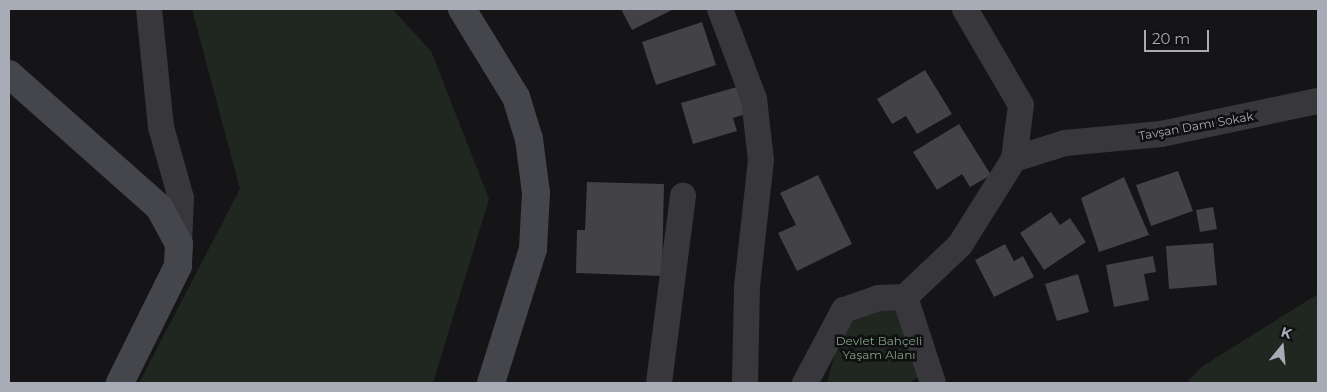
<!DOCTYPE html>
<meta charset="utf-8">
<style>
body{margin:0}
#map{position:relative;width:1327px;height:392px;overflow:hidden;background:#151517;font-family:Montserrat,sans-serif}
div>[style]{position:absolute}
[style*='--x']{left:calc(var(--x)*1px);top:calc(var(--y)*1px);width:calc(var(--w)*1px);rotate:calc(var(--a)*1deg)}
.green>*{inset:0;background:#202721}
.building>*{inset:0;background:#424247}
.street>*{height:26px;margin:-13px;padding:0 13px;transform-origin:13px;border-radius:13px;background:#37373c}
.secondary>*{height:28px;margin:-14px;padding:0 14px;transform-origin:14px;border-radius:14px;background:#45464c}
span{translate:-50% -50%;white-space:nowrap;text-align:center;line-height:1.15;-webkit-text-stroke:5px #101012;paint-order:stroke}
.street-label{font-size:12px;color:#a8acb7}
.park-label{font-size:12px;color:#7fa281}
.frame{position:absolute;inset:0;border:10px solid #a8acb7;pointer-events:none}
.north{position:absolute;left:1257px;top:322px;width:50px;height:50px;-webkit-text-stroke:4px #101012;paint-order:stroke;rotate:17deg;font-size:14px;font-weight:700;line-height:20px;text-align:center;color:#a8acb7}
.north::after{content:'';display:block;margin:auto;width:18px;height:22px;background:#a8acb7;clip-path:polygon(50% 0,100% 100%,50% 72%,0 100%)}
.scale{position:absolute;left:1144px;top:30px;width:65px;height:22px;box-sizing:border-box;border:2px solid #a8acb7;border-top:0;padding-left:6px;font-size:15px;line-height:18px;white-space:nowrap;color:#a8acb7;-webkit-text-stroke:4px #101012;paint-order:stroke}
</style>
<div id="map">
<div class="green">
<i style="clip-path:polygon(192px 9px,392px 9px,431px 51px,489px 199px,433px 383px,139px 383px,240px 189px)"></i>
<i style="clip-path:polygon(1318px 294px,1318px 383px,1186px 383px,1203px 366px)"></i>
<i style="clip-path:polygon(916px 298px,927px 371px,909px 383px,827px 383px,840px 335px,858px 317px)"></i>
</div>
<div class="building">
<i style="clip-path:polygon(621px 9px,674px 9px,632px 30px)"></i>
<i style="clip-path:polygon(702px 22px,716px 65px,656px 85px,642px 42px)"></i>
<i style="clip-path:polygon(925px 70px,952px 114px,917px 134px,906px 116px,892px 124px,877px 99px)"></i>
<i style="clip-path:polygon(737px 87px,746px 114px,733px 118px,737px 131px,693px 144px,681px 103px)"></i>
<i style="clip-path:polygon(959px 124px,991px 175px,970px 187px,962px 174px,937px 190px,913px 152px)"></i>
<i style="clip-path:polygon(1178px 171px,1193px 211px,1151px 226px,1136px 185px)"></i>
<i style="clip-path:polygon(818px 175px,852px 244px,797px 271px,778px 233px,796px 225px,780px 193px)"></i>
<i style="clip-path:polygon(1124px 177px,1149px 235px,1099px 252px,1081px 198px)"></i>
<i style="clip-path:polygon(587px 182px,664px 184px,662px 276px,576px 273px,577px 230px,585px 230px)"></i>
<i style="clip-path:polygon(1213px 207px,1217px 229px,1200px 232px,1196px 210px)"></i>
<i style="clip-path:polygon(1051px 212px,1060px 225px,1070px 218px,1086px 242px,1044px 270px,1020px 233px)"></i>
<i style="clip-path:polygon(1213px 243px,1217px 285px,1169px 289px,1166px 246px)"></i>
<i style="clip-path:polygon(1005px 244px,1014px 261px,1023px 256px,1034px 277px,994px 297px,975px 260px)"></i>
<i style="clip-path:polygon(1153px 256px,1156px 272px,1144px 274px,1149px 300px,1114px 307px,1106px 265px)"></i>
<i style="clip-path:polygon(1078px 274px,1089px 312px,1057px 321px,1045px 284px)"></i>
</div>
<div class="street">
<i style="--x:149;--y:9;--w:119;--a:84.2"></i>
<i style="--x:161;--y:127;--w:74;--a:74.3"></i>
<i style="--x:181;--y:198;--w:46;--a:92.5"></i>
<i style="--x:720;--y:9;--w:96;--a:69.3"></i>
<i style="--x:754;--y:99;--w:61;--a:83.5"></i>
<i style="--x:761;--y:160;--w:128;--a:96.3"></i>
<i style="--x:747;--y:287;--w:96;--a:91.2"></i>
<i style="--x:1014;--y:159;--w:53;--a:-17.4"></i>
<i style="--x:1065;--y:143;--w:96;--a:-5.4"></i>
<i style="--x:1161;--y:134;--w:160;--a:-11.9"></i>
<i style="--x:905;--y:297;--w:90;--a:72"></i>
<i style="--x:659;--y:383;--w:189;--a:-82.7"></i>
<i style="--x:805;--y:383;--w:83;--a:-61.9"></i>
<i style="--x:844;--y:310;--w:36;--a:-19"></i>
<i style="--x:878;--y:298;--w:27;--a:-2"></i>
<i style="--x:905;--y:297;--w:76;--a:-43.4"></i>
<i style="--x:960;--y:245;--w:102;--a:-57.9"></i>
<i style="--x:1014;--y:159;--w:54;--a:-82.6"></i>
<i style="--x:1021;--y:105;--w:111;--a:-120.3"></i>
</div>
<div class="secondary">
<i style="--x:462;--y:9;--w:103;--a:58.5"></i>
<i style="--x:516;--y:97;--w:44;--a:72.8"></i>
<i style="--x:529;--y:139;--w:54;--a:82.6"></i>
<i style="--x:536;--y:193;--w:56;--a:93.1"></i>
<i style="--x:533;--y:249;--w:140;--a:107.4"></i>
<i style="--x:9;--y:74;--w:200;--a:41.6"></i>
<i style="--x:159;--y:207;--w:42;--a:61.6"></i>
<i style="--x:179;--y:244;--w:22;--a:93"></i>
<i style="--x:178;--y:266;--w:131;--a:116.4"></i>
</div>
<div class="street-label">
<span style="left:1196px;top:126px;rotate:-10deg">Tavşan Damı Sokak</span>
</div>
<div class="park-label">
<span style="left:879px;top:348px">Devlet Bahçeli<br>Yaşam Alanı</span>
</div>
<div class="frame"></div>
<div class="north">K</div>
<div class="scale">20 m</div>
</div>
